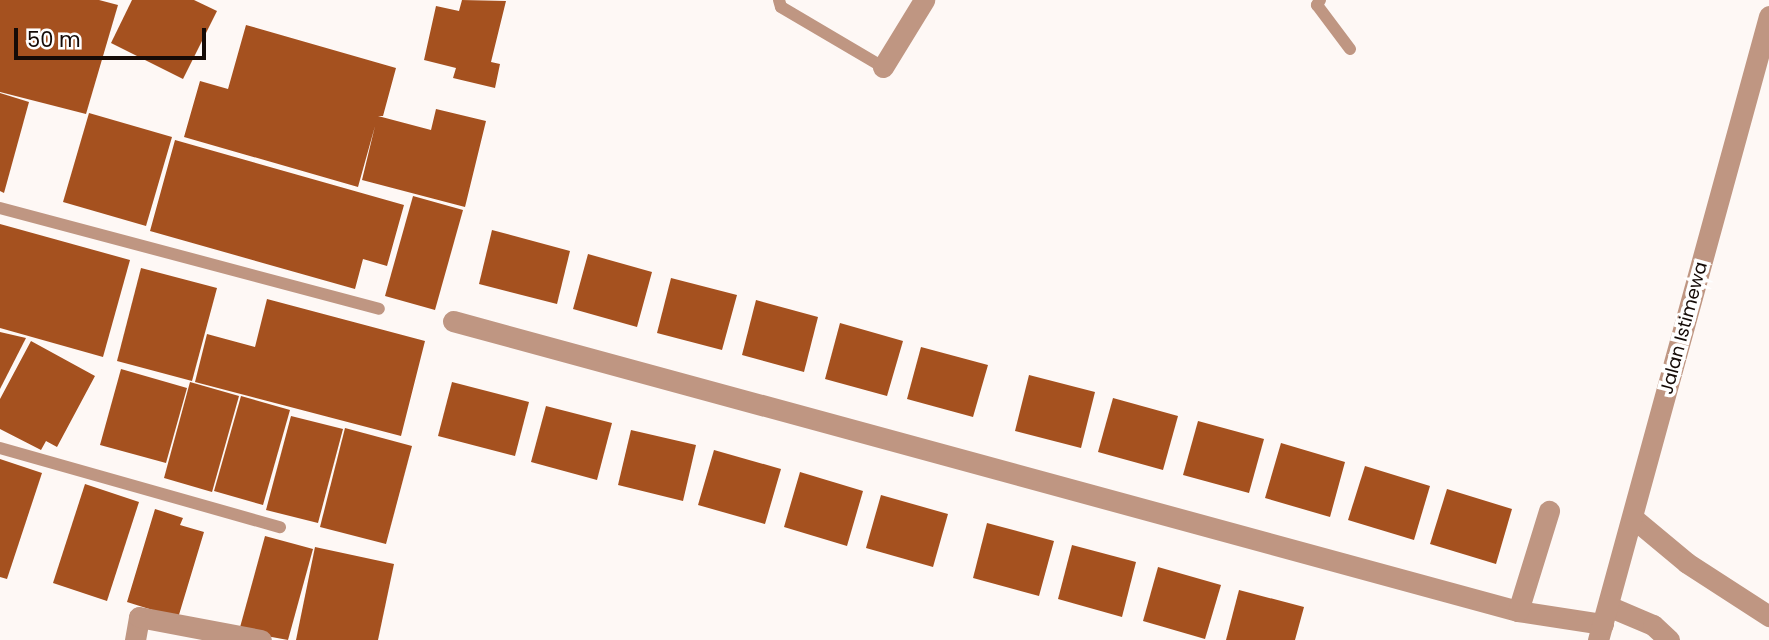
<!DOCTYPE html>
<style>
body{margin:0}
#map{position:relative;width:1769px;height:640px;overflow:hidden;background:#fef8f5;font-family:Poppins,sans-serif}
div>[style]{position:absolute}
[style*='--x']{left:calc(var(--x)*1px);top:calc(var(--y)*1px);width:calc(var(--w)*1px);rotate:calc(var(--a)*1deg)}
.building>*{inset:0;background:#a5511f}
.lane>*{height:12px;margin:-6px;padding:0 6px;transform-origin:6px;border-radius:6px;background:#bf9682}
.street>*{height:21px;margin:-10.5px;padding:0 10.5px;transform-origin:10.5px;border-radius:10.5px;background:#bf9682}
span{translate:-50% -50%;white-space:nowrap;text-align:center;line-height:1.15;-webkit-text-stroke:7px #fff;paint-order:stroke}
.street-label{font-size:18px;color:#150b07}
.scale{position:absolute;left:14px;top:28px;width:192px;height:32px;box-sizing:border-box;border:4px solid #150b07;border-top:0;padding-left:9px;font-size:21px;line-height:24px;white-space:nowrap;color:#150b07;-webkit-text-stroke:5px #fff;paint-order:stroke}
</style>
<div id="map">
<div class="building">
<i style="clip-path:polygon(0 0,99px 0,118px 5px,86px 114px,0 92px)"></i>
<i style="clip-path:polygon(132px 0,194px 0,217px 11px,183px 79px,111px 43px)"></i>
<i style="clip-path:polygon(462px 0,506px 1px,491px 62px,500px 64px,495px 88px,453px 78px,456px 68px,424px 60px,436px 6px,459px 11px)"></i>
<i style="clip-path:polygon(246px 25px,396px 68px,383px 116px,378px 116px,431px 130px,436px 109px,486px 121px,465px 207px,362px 180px,375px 126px,358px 187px,184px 137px,200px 81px,228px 89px)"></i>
<i style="clip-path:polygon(0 93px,29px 102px,4px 193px,0 191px)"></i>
<i style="clip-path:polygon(89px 113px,172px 137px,146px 226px,63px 202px)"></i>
<i style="clip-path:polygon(175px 140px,404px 205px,387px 266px,363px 259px,355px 289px,150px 231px)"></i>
<i style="clip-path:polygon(413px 196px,463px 210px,435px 310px,385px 296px)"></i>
<i style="clip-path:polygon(0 224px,130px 260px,103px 357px,0 328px)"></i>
<i style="clip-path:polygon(492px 230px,570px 251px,557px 304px,479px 284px)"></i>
<i style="clip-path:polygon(588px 254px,652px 272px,637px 327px,573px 309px)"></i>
<i style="clip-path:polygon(141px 268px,217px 288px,192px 381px,117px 361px)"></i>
<i style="clip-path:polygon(671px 278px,737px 295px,722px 350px,657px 333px)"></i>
<i style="clip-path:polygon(267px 299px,425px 341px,401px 436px,195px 382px,207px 334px,255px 347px)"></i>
<i style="clip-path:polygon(756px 300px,818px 317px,804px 372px,742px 355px)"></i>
<i style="clip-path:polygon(840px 323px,903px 341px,887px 396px,825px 379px)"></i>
<i style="clip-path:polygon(0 332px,26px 338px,0 389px)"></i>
<i style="clip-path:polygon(31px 341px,95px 376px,57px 447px,46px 441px,41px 450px,0 429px,0 399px)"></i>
<i style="clip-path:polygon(921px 347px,988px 365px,973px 417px,907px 399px)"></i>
<i style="clip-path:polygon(121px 369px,187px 388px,166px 463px,100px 445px)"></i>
<i style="clip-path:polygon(1029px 375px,1095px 392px,1081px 448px,1015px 431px)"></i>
<i style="clip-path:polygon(190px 382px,239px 396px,212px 492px,164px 478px)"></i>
<i style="clip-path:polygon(452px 382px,529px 402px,515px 456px,438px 436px)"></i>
<i style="clip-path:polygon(241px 396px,290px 410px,263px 505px,214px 491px)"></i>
<i style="clip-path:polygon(1113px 398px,1178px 416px,1163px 470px,1098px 452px)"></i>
<i style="clip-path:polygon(546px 406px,612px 423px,597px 480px,531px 462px)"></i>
<i style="clip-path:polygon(291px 416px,343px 429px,318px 523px,266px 510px)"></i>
<i style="clip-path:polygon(1198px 421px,1264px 439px,1249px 493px,1183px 475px)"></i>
<i style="clip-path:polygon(345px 428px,412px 446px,386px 544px,320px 527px)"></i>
<i style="clip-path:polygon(631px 430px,696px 445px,683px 501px,618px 485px)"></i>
<i style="clip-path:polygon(1281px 443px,1345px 462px,1330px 517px,1265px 498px)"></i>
<i style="clip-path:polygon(714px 450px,781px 469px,765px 524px,698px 505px)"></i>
<i style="clip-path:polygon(0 459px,42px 473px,7px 579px,0 577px)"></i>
<i style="clip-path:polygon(1365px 466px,1430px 486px,1414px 540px,1348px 520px)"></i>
<i style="clip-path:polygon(800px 472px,863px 491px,847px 546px,784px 527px)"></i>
<i style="clip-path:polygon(85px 484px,139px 502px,107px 601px,53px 583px)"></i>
<i style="clip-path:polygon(1447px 489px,1512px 509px,1496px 564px,1430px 544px)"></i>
<i style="clip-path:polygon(881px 495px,948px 514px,933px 567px,866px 548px)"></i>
<i style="clip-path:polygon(155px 509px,183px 518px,180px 525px,204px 532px,178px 618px,127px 602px)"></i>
<i style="clip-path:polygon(987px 523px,1054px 541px,1039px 596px,973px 578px)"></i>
<i style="clip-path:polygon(265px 536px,313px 549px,288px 640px,239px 631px)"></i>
<i style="clip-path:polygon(1072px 545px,1136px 562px,1122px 617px,1058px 599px)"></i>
<i style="clip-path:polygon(315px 547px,394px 564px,378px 640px,296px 640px)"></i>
<i style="clip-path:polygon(1158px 567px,1221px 585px,1205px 639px,1143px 621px)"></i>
<i style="clip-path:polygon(1239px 590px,1304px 607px,1295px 640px,1226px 640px)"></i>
</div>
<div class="lane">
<i style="--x:779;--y:0;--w:7;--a:74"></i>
<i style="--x:781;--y:7;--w:118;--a:30.5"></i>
<i style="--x:1320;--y:0;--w:6;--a:121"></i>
<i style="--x:1317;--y:5;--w:55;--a:53.1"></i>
<i style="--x:0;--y:208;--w:392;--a:14.9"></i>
<i style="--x:0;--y:448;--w:291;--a:15.8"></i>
</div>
<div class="street">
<i style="--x:883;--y:67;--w:79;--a:-58.5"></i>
<i style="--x:453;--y:321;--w:1104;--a:15.23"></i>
<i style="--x:1518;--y:611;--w:86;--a:8.7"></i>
<i style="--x:1633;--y:518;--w:70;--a:39.8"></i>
<i style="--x:1687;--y:563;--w:98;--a:32.9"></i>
<i style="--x:1608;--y:606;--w:49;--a:22.9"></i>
<i style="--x:1653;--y:625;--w:22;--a:43"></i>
<i style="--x:1518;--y:611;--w:105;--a:-72.8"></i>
<i style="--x:135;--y:640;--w:23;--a:-80"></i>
<i style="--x:139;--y:617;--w:124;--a:10.7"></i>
<i style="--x:1598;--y:640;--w:647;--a:-74.67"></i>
</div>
<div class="street-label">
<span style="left:1684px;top:328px;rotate:-75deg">Jalan Istimewa</span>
</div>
<div class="scale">50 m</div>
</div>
